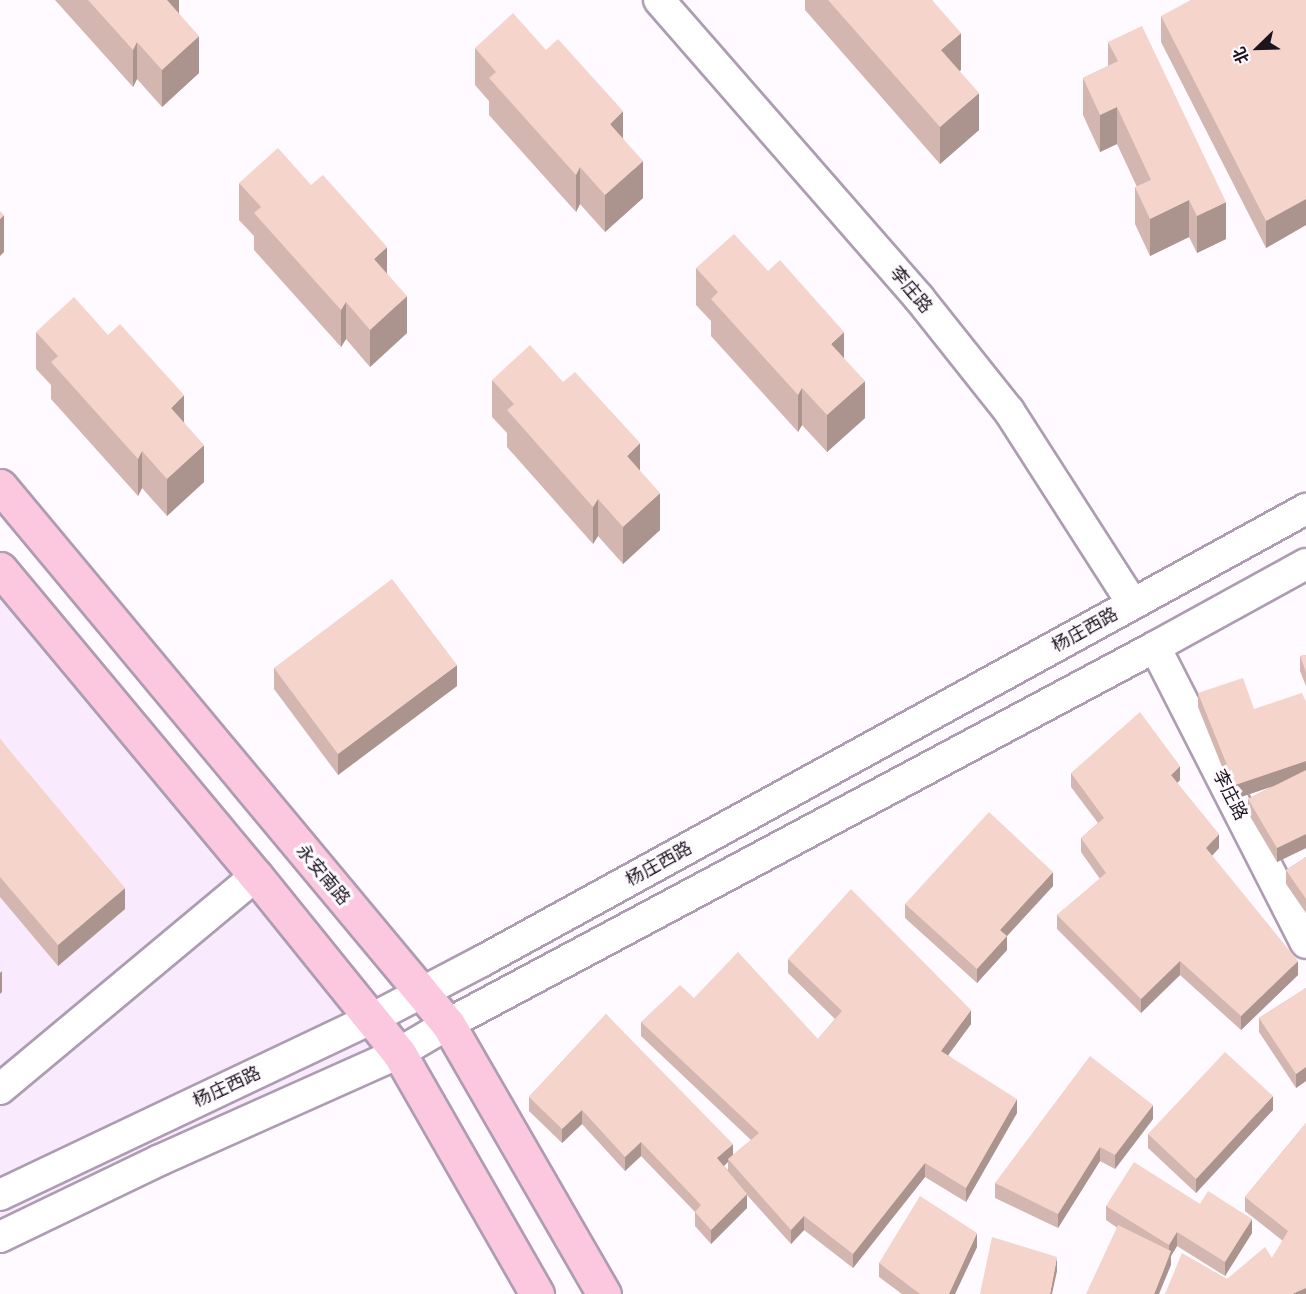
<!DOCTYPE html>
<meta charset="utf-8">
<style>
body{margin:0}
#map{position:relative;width:1306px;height:1294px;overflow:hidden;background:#fefaff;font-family:"Fira Sans","Noto Sans SC",sans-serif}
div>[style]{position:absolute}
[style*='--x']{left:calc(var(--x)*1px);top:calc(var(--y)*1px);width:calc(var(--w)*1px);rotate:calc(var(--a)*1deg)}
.built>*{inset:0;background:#f9eafd}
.roads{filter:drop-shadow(2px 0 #ad9cb2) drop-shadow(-2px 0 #ad9cb2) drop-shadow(0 2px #ad9cb2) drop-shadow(0 -2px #ad9cb2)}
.minor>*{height:30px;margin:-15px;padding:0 15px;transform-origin:15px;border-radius:15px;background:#fff}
.major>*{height:33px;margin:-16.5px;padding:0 16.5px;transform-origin:16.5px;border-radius:16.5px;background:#fcc8e0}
.wall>*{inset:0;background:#d2b6af}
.shaded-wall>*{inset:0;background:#ab948e}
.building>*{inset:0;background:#f4d4cb}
span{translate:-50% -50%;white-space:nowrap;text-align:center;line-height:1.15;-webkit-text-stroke:6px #fefaff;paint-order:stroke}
.street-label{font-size:18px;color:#1c151e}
.north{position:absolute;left:1228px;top:18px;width:60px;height:60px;-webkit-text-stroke:4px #fefaff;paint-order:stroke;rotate:247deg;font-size:16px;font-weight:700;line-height:24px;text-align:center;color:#1c151e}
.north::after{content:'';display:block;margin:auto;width:21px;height:27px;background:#1c151e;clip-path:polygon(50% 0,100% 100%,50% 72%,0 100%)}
</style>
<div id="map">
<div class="built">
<i style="clip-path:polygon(0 569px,399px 1053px,0 1241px)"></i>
</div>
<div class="roads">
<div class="minor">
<i style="--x:659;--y:0;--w:395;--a:48.9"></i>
<i style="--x:919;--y:298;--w:144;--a:51.5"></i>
<i style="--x:1009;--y:411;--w:229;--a:57.3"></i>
<i style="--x:1155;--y:647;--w:332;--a:63"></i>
<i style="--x:0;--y:1089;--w:333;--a:-39.8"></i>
<i style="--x:0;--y:1195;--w:411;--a:-25.4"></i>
<i style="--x:371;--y:1019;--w:125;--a:-27.6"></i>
<i style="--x:482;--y:961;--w:940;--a:-28.75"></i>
<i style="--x:0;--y:1237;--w:178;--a:-25.7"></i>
<i style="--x:160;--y:1160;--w:262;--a:-24.1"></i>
<i style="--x:399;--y:1053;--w:57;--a:-30.6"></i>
<i style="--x:448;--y:1024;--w:801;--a:-28.07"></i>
<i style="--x:1155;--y:647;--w:172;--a:-28.8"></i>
</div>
<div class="major">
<i style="--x:0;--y:486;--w:700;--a:50.22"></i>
<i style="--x:448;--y:1024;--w:312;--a:60"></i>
<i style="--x:0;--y:569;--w:400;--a:50.2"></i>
<i style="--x:256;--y:876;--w:228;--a:51.1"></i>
<i style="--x:399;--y:1053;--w:278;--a:60.2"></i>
</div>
</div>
<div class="wall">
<i style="clip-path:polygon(55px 0,179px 0,179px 13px,199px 73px,162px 107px,137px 79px,133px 87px)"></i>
<i style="clip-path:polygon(805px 0,932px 0,961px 70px,959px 71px,979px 130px,940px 164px,805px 10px)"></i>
<i style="clip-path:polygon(1306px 0,1306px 225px,1266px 248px,1161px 42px,1161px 16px)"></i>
<i style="clip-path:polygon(1108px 42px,1226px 239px,1197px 253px,1189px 237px,1150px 256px,1135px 224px,1135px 187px,1137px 187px,1117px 144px,1100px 152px,1083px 115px,1083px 78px,1108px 66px)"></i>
<i style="clip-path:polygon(475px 48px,623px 138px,643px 198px,605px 232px,580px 204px,576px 212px,489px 115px,489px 101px,475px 85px)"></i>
<i style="clip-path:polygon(239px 183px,387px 273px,407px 333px,370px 367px,346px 339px,341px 347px,254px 250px,254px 236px,239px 220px)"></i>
<i style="clip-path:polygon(696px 268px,844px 359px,865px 418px,827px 452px,802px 425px,798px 432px,711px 336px,711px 321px,696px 305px)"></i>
<i style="clip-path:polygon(36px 332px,184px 422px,204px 482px,167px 516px,142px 488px,138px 496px,51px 399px,51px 385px,36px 369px)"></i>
<i style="clip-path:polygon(492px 380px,640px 471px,660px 530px,623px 564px,598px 536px,593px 544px,507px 447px,507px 433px,492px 417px)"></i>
<i style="clip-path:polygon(1306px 655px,1306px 686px,1300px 671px,1300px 656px)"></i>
<i style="clip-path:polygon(274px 668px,457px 686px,338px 775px,274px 689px)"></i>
<i style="clip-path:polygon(1198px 693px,1254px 709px,1306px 702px,1306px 848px,1277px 862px,1248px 813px,1248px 799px,1273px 786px,1235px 799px,1198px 707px)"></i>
<i style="clip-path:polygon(0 739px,125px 909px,58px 966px,0 897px)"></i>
<i style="clip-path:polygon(1071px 773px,1180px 780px,1177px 783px,1219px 848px,1212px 856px,1298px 975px,1241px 1030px,1180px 975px,1141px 1013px,1057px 929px,1057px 915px,1100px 879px,1081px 852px,1081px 838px,1098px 823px,1071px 787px)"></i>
<i style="clip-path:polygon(1306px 857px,1306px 913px,1286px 884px,1286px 870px)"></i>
<i style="clip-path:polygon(1053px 886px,1007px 936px,1007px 950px,977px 983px,905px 918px,905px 904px)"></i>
<i style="clip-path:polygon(evenodd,788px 959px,971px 1024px,948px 1055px,1017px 1113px,966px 1202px,925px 1177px,853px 1268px,804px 1230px,791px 1244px,747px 1195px,747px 1208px,711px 1244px,695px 1226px,695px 1212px,641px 1156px,625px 1171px,582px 1124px,562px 1143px,529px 1111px,529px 1097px,606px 1014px,733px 1155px,751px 1140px,641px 1036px,641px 1022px,694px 998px,818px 1039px,835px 1019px,788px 973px,788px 959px,728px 1162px,728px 1170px,724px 1166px,728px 1162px)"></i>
<i style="clip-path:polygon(1306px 988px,1306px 1081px,1296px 1088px,1259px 1032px,1259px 1018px)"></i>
<i style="clip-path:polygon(1273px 1110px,1196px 1193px,1148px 1148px,1148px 1134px)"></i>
<i style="clip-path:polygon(1153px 1119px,1115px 1169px,1100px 1161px,1058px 1228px,995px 1198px,995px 1183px)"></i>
<i style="clip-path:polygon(1306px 1123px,1306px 1294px,1227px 1279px,1272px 1258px,1283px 1241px,1245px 1211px,1245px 1197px)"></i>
<i style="clip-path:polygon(1200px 1204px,1252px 1233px,1225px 1276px,1177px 1246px,1171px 1256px,1171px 1265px,1106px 1220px,1106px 1206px)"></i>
<i style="clip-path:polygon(977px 1247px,955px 1294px,902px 1294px,879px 1277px,879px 1263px)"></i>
</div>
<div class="shaded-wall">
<i style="clip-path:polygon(166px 0,179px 0,179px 23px)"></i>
<i style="clip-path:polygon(961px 33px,961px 70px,941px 87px,941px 50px)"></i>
<i style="clip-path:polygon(199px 36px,199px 73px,162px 107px,162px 70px)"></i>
<i style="clip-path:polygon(137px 42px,137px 79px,133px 87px,133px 50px)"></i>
<i style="clip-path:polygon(979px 93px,979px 130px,940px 164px,940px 127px)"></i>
<i style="clip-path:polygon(1117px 107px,1117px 144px,1100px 152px,1100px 115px)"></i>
<i style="clip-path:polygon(623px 111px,623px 148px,610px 124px)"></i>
<i style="clip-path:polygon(643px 161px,643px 198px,605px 232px,605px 195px)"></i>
<i style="clip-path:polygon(580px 167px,580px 204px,576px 212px,576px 175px)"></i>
<i style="clip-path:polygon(1306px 199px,1306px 225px,1266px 248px,1266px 221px)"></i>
<i style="clip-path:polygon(1189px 200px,1189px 237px,1150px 256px,1150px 219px)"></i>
<i style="clip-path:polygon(1226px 202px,1226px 239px,1197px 253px,1197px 216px)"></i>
<i style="clip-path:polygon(4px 215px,4px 252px,0 256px,0 219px)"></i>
<i style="clip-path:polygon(387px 247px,387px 284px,374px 259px)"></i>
<i style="clip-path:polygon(407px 296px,407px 333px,370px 367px,370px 330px)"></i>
<i style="clip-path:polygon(346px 302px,346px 339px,341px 347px,341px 310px)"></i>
<i style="clip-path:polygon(844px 332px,844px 369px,831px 344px)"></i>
<i style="clip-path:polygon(865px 381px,865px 418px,827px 452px,827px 415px)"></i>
<i style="clip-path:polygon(802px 388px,802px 425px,798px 432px,798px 395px)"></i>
<i style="clip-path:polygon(184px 395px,184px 432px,171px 408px)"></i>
<i style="clip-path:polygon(640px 443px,640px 480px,627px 456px)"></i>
<i style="clip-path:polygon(204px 445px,204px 482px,167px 516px,167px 479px)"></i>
<i style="clip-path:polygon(142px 451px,142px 488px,138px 496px,138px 459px)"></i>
<i style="clip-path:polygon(660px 493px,660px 530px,623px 564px,623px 527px)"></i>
<i style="clip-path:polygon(598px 499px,598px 536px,593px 544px,593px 507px)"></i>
<i style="clip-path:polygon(457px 665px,457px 686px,338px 775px,338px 754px)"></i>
<i style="clip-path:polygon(1306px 761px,1306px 775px,1235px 799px,1235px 785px)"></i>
<i style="clip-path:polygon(1180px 766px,1180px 780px,1171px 789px,1171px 775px)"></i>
<i style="clip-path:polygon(1219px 834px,1219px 848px,1206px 862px,1206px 848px)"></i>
<i style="clip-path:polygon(1306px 834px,1306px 848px,1277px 862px,1277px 848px)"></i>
<i style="clip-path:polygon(1053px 872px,1053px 886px,1007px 936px,1007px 950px,977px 983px,977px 969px,1000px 930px)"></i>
<i style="clip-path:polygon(125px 888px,125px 909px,58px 966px,58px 945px)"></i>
<i style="clip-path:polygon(1180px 961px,1180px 975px,1141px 1013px,1141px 999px)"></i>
<i style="clip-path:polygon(1298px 961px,1298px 975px,1241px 1030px,1241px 1016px)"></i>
<i style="clip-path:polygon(2px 971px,2px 992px,0 994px,0 973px)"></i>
<i style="clip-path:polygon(971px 1010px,971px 1024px,941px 1065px,941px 1051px)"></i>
<i style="clip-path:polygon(1306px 1067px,1306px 1081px,1296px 1088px,1296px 1074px)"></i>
<i style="clip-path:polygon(1273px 1096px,1273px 1110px,1196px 1193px,1196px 1179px)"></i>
<i style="clip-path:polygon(1017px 1099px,1017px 1113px,966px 1202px,966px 1188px)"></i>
<i style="clip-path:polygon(1153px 1105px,1153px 1119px,1115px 1169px,1115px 1155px)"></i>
<i style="clip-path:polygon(582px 1110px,582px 1124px,562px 1143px,562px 1129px)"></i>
<i style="clip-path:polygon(641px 1142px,641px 1156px,625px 1171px,625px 1157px)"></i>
<i style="clip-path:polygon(733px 1144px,733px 1158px,728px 1159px,728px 1162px,717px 1172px,717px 1158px)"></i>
<i style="clip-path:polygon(1100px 1147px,1100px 1161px,1058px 1228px,1058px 1214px)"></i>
<i style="clip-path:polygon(925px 1163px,925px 1177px,853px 1268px,853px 1254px)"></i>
<i style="clip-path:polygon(747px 1194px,747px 1208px,711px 1244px,711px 1230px)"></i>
<i style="clip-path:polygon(804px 1216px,804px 1230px,791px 1244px,791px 1230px)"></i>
<i style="clip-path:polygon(1252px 1219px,1252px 1233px,1225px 1276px,1225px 1262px)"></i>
<i style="clip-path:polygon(1177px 1232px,1177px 1246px,1171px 1256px,1171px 1265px,1159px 1294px,1154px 1294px,1169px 1256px,1169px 1245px)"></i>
<i style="clip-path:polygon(977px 1233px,977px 1247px,955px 1294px,949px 1294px)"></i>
<i style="clip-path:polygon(1057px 1257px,1057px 1271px,1052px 1294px,1050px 1294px)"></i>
<i style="clip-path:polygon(1306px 1288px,1306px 1294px,1292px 1294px)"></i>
</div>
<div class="building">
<i style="clip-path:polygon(88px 0,167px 0,199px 36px,162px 70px,137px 42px,133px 50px)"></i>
<i style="clip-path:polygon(828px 0,932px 0,961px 33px,941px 50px,979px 93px,940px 127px)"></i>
<i style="clip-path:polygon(1191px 0,1306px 0,1306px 199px,1266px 221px,1161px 16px)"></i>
<i style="clip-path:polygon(513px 13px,546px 50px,558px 39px,623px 111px,610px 124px,643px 161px,605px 195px,580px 167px,576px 175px,489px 78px,496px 72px,475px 48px)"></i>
<i style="clip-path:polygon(1142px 26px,1226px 202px,1197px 216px,1189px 200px,1150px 219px,1135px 187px,1151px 180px,1117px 107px,1100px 115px,1083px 78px,1118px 61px,1108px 42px)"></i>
<i style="clip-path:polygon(278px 148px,311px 185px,323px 175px,387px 247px,374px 259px,407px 296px,370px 330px,346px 302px,341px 310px,254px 213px,261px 207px,239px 183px)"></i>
<i style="clip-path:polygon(0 211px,4px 215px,0 219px)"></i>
<i style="clip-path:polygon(734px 234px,768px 271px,780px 260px,844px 332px,831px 344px,865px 381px,827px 415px,802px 388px,798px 395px,711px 299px,718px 292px,696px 268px)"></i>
<i style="clip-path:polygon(74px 297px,108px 335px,120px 324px,184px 395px,171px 408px,204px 445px,167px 479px,142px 451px,138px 459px,51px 362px,58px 356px,36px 332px)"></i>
<i style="clip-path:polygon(530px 345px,563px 382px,575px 372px,640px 443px,627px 456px,660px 493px,623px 527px,598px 499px,593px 507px,507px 410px,514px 404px,492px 380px)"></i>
<i style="clip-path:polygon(392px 579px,457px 665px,338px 754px,274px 668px)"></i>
<i style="clip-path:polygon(1306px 655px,1306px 672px,1300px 656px)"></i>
<i style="clip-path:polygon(1243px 678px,1254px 709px,1302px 693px,1306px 702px,1306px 761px,1235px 785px,1198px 693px)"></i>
<i style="clip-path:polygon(1140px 712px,1180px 766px,1171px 775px,1219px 834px,1206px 848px,1298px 961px,1241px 1016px,1180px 961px,1141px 999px,1057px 915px,1106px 873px,1081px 838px,1104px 818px,1071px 773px)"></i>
<i style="clip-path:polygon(0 739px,125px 888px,58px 945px,0 877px)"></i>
<i style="clip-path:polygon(1306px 770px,1306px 834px,1277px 848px,1248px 799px)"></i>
<i style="clip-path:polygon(989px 812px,1053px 872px,1000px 930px,1007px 936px,977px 969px,905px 904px)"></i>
<i style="clip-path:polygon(1306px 857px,1306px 899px,1286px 870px)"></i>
<i style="clip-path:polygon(851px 889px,971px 1010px,941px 1051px,1017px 1099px,966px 1188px,925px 1163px,853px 1254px,804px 1216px,791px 1230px,728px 1159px,759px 1133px,641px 1022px,680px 985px,694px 998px,738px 952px,818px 1039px,842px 1011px,788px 959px)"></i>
<i style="clip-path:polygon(1306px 988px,1306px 1067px,1296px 1074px,1259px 1018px)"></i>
<i style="clip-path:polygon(606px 1014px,733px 1144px,717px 1158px,747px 1194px,711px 1230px,695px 1212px,701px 1205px,641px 1142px,625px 1157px,582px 1110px,562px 1129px,529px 1097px)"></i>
<i style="clip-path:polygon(1225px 1052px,1273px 1096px,1196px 1179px,1148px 1134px)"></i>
<i style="clip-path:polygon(1090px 1056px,1153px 1105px,1115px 1155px,1100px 1147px,1058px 1214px,995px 1183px)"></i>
<i style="clip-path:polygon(1306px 1123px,1306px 1288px,1292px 1294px,1165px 1294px,1182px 1253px,1227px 1279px,1265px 1247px,1272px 1258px,1288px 1231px,1245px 1197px)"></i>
<i style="clip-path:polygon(1134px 1162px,1200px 1204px,1208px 1191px,1252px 1219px,1225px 1262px,1177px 1232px,1169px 1245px,1106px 1206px)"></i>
<i style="clip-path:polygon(920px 1196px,977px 1233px,949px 1294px,920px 1294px,879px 1263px)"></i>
<i style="clip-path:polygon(1118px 1225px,1171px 1251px,1154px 1294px,1086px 1294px)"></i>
<i style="clip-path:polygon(992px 1237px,1057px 1257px,1050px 1294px,980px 1294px)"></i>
</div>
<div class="street-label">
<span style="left:911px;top:290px;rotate:50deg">李庄路</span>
<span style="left:1085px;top:630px;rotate:-29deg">杨庄西路</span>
<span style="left:1230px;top:795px;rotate:63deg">李庄路</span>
<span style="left:659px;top:864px;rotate:-29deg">杨庄西路</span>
<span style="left:323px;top:875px;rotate:50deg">永安南路</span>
<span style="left:227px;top:1087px;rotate:-25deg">杨庄西路</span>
</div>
<div class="north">北</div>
</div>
